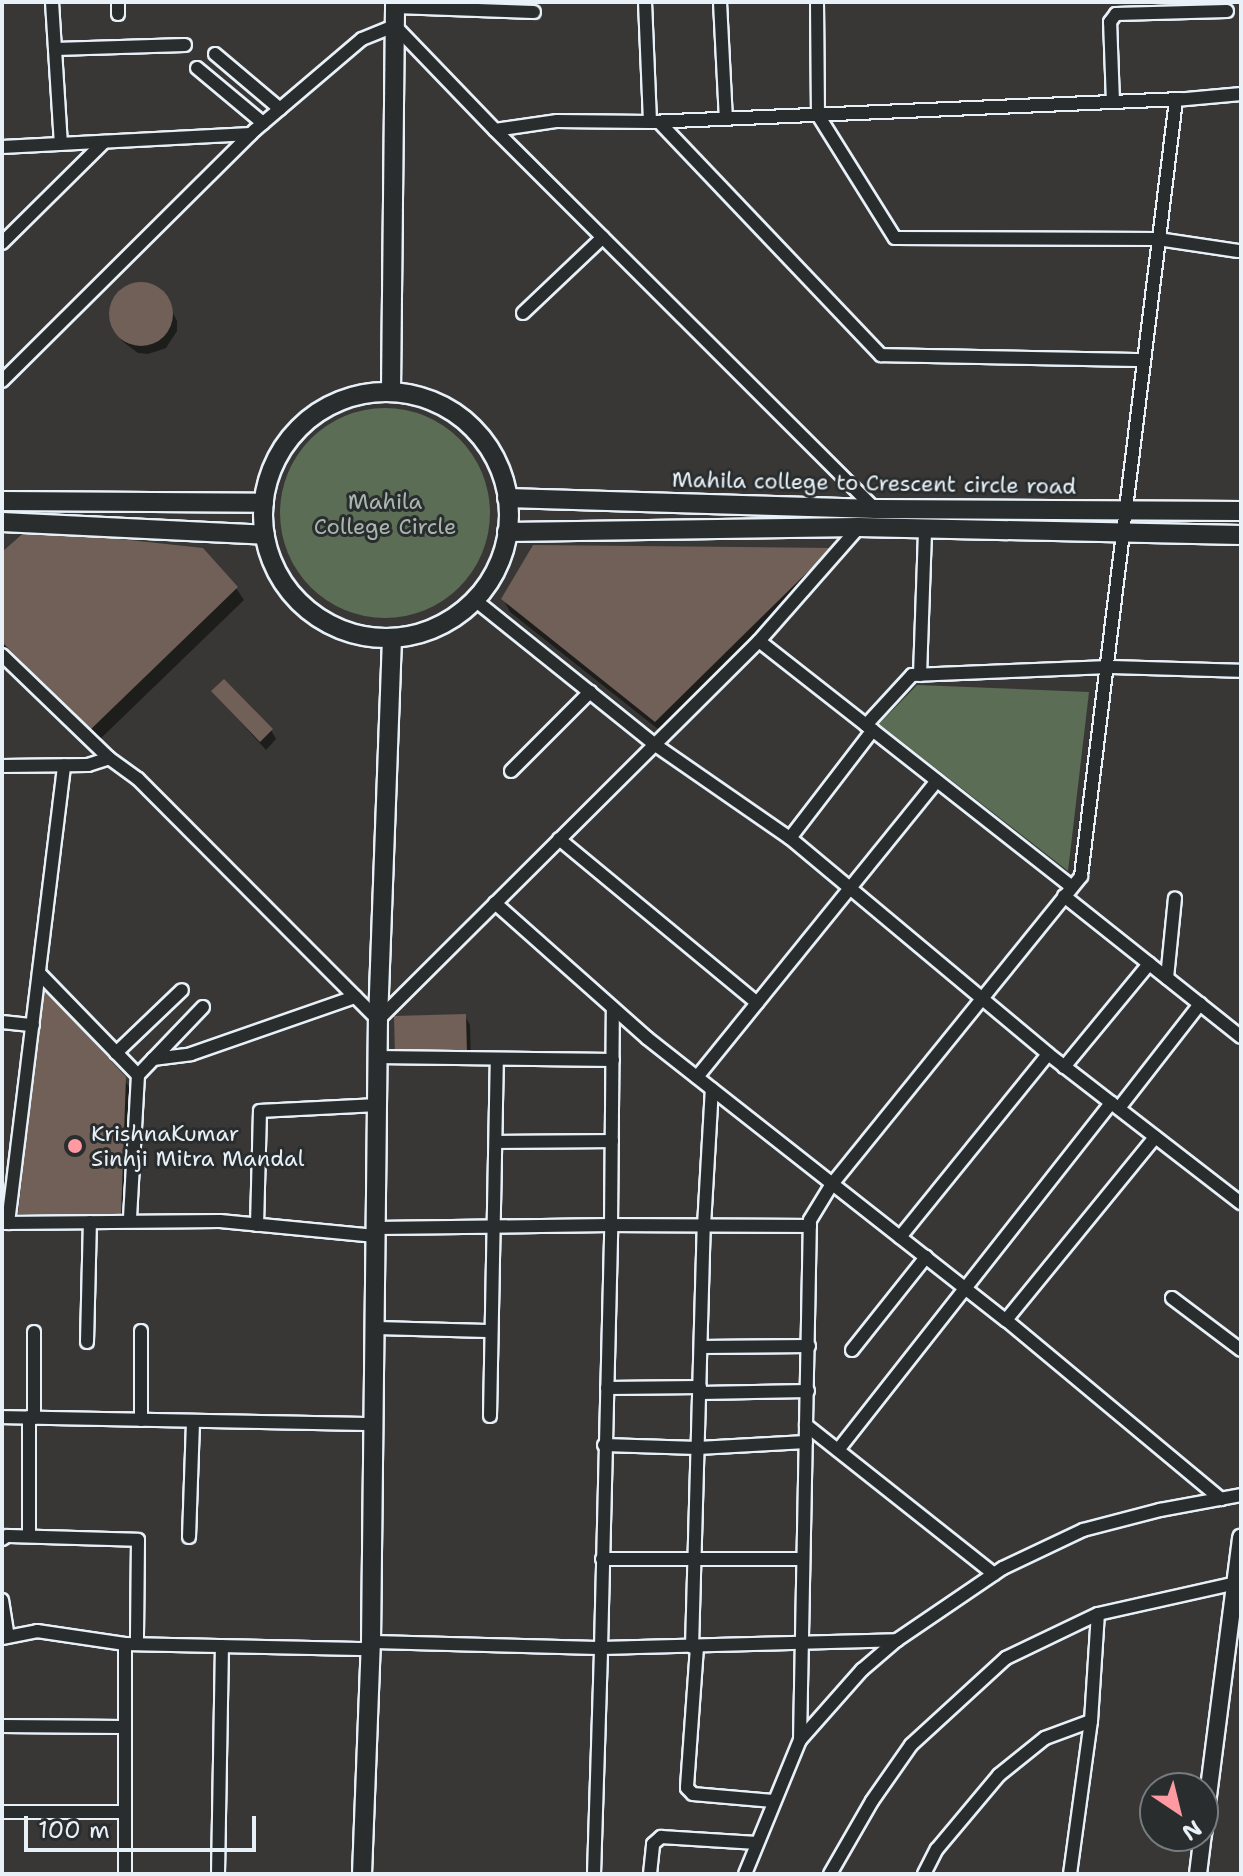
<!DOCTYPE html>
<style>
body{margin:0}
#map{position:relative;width:1243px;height:1876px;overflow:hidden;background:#383736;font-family:"Shantell Sans",sans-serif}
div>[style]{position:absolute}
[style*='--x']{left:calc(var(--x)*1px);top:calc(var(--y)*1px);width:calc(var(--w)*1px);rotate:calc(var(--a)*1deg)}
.green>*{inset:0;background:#5c6d56}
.round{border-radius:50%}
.shadow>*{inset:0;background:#0007}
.building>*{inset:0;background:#706057}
.roads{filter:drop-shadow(2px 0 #e8f1f8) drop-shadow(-2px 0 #e8f1f8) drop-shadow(0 2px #e8f1f8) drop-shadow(0 -2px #e8f1f8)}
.minor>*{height:12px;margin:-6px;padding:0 6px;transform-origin:6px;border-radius:6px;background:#2a2d2e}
.tertiary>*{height:16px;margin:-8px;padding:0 8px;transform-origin:8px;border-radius:8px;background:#2a2d2e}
.secondary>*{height:18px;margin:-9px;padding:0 9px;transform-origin:9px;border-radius:9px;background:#2a2d2e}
.secondary>.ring{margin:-9px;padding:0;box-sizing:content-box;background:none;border:18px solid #2a2d2e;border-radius:50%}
.dots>*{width:22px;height:22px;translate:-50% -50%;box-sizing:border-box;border:4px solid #2a2d2e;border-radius:50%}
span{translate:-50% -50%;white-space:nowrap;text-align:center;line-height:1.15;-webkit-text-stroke:6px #2a2d2e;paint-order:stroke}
.street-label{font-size:22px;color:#e8f1f8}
.park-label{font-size:22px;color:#a9b6af}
.poi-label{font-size:22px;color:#e8f1f8}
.left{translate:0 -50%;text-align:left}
.frame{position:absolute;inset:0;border:4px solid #e8f1f8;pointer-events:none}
.north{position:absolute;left:1139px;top:1772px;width:80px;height:80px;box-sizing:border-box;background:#2a2d2e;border:2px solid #767b7f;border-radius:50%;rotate:145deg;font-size:22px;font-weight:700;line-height:32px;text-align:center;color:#e8f1f8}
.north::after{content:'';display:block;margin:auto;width:28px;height:36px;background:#ff9aa2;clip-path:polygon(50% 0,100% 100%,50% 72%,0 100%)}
.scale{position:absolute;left:24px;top:1816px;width:232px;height:36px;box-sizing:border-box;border:4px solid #e8f1f8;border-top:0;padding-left:10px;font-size:24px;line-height:28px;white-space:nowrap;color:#e8f1f8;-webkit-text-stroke:6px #2a2d2e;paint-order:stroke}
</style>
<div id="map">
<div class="green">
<i class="round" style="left:280px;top:408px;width:210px;height:210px"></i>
<i style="clip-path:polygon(917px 685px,1089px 692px,1068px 871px,879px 724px)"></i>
</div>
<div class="shadow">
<i style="clip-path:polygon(146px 284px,163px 293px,177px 321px,177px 331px,166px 348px,148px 354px,138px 353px,122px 341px,111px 312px,114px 302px,127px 288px)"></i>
<i style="clip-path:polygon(534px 547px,831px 550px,838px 562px,663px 733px,510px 612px,503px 599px)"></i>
<i style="clip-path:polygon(2px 555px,236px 588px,244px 600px,97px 742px,2px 645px)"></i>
<i style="clip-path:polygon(213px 692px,271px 730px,276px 739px,266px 750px)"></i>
<i style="clip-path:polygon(465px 1016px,470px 1025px,471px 1062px,402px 1063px,397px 1054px)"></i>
<i style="clip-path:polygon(124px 1079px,132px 1092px,127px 1228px,27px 1226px,20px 1214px)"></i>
</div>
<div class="building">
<i class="round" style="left:109px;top:282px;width:64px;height:64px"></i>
<i style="clip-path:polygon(28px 529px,203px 548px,238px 587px,89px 731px,2px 642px,2px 552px)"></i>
<i style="clip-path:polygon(533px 545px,832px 548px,655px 722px,501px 599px)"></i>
<i style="clip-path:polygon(224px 679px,273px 729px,260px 742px,211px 691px)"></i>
<i style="clip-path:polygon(43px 987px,126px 1077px,121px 1216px,18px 1214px)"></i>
<i style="clip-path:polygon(466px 1014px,467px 1053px,395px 1055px,394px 1016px)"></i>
</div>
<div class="roads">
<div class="minor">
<i style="--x:52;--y:2;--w:142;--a:86.4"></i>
<i style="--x:118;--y:2;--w:12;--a:90"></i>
<i style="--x:645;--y:2;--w:120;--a:87.6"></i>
<i style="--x:720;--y:2;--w:117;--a:87.1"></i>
<i style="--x:817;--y:2;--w:113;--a:89.5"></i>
<i style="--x:818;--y:115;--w:145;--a:58"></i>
<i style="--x:895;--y:238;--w:263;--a:0.2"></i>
<i style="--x:1158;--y:239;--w:81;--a:8.5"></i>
<i style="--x:395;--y:7;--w:139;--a:2.1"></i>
<i style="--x:55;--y:49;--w:130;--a:-1.8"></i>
<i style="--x:215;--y:54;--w:85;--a:40.2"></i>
<i style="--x:197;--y:68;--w:86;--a:39.8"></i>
<i style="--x:1113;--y:102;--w:80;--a:-92.1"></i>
<i style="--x:1110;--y:22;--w:10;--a:-53"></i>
<i style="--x:1116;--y:14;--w:111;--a:-1.5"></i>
<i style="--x:659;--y:122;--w:322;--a:46.4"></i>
<i style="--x:881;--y:355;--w:262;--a:1.1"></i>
<i style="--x:495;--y:130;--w:537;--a:44.92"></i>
<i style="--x:2;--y:147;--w:249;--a:-3"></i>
<i style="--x:2;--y:243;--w:144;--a:-44.7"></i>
<i style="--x:523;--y:313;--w:110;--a:-43.5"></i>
<i style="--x:2;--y:381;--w:356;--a:-44.8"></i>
<i style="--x:255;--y:130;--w:140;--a:-40.4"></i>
<i style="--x:362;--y:39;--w:35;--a:-22"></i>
<i style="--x:395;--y:26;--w:144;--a:46.1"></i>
<i style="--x:495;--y:130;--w:63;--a:-8.3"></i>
<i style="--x:557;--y:121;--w:93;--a:0.6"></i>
<i style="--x:650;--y:122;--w:532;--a:-2.48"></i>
<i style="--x:475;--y:600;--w:230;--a:38.8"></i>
<i style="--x:654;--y:744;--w:165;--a:34.7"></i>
<i style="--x:790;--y:838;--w:336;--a:39.9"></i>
<i style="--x:1048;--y:1054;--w:244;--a:37.7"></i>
<i style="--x:759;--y:641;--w:136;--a:38.1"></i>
<i style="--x:2;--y:655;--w:149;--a:43.9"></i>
<i style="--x:109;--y:758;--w:36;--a:36"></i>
<i style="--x:138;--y:779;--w:340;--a:45.1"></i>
<i style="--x:378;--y:1020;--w:537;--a:-44.85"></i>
<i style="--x:759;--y:641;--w:154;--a:-48.7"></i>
<i style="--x:920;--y:675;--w:146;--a:-88"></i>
<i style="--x:2;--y:766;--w:86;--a:-0.7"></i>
<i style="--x:88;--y:765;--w:22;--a:-18"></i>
<i style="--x:511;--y:771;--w:112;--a:-45"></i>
<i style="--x:790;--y:838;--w:136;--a:-52.5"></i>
<i style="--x:559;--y:839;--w:257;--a:39.6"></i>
<i style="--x:1072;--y:887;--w:262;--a:-141.8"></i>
<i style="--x:866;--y:725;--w:68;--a:-47.4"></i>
<i style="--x:912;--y:675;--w:197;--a:-2.3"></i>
<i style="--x:1109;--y:667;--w:132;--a:1.7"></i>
<i style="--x:1064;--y:896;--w:226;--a:38.5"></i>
<i style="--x:495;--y:903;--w:203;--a:41.6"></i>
<i style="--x:647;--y:1038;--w:457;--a:38.2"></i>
<i style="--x:1006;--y:1320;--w:280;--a:39.8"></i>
<i style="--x:39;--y:973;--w:142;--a:45.9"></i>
<i style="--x:138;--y:1075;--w:144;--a:93.2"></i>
<i style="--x:1167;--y:978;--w:80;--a:-84.3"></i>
<i style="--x:2;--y:1022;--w:31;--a:6"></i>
<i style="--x:116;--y:1053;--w:91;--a:-43.7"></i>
<i style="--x:377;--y:1057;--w:236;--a:0.7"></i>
<i style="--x:153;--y:1059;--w:38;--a:-7"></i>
<i style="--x:191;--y:1054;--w:174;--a:-19.2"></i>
<i style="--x:1064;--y:1067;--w:134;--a:-50.5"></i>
<i style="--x:138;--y:1075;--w:94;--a:-46.3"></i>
<i style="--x:697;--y:1077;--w:381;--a:-51"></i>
<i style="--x:1119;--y:1108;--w:132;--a:-52.1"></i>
<i style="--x:496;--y:1142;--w:116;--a:-0.5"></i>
<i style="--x:3;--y:1223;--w:217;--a:-0.5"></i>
<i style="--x:220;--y:1221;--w:156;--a:5.5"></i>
<i style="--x:8;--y:1223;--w:461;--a:-83"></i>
<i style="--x:257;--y:1225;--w:114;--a:-88.5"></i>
<i style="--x:260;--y:1111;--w:117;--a:-2.9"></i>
<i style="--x:375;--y:1228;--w:236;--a:-0.7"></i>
<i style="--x:611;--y:1225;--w:217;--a:-89.5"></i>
<i style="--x:900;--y:1237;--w:235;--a:-51"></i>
<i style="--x:1172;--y:1298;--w:86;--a:37"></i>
<i style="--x:1006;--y:1320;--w:236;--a:-50.8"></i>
<i style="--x:374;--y:1328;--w:116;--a:1.5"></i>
<i style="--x:141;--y:1331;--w:89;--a:90"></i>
<i style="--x:34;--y:1332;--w:86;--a:90"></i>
<i style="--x:87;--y:1342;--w:120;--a:-88.6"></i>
<i style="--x:701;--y:1347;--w:108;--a:-0.5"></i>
<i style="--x:852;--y:1350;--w:119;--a:-51.5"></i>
<i style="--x:607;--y:1388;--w:93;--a:-0.6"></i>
<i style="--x:700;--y:1393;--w:108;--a:-1.1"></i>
<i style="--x:490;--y:1416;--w:357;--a:-88.9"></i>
<i style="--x:2;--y:1417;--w:371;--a:1.1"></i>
<i style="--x:604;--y:1445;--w:94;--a:1.8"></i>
<i style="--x:698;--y:1448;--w:108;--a:-3.2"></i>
<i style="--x:838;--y:1450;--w:442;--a:-51.8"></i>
<i style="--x:29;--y:1536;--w:119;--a:-90"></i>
<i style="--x:189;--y:1537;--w:116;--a:-88"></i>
<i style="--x:2;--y:1539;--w:6;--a:-31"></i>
<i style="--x:7;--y:1536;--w:131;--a:1.7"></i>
<i style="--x:138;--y:1540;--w:104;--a:90.6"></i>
<i style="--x:602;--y:1559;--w:201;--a:0"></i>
<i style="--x:994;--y:1574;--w:240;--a:-141.6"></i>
<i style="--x:806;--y:1425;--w:205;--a:-88.9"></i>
<i style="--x:810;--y:1220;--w:42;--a:-58.6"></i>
<i style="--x:832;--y:1184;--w:396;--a:-51"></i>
<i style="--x:1081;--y:876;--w:782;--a:-83.02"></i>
<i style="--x:1176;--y:100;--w:65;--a:-5.3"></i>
<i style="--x:2;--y:1600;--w:37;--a:81"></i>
<i style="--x:2;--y:1638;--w:36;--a:-11"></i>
<i style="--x:37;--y:1631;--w:89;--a:8.4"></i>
<i style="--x:371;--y:1642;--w:230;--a:1.5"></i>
<i style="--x:601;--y:1648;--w:423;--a:-88.6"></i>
<i style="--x:611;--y:1225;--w:199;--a:0.3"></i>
<i style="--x:692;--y:1647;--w:421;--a:-88.4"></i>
<i style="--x:704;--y:1226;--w:137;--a:-86.7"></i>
<i style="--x:697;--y:1647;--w:141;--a:94.1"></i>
<i style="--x:687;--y:1788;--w:8;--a:45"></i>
<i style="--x:693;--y:1794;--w:80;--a:5"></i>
<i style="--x:2;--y:1726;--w:120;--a:0.5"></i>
<i style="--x:800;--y:1740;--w:315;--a:-88.9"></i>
<i style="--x:2;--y:1812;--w:123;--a:0"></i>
<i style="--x:125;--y:1874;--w:230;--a:-90"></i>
<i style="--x:125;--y:1644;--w:246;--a:1.2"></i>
<i style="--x:218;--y:1874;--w:228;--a:-89"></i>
<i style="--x:594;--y:1874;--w:226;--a:-88.2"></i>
<i style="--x:601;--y:1648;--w:296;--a:-1.5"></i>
<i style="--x:650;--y:1874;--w:30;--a:-84"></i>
<i style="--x:653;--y:1844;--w:11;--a:-41"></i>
<i style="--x:661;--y:1837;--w:96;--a:3.6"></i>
<i style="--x:745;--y:1874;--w:145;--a:-67.7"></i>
<i style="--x:800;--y:1740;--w:94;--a:-48.5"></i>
<i style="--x:862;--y:1670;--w:46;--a:-40.6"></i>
<i style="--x:897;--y:1640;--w:128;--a:-34.2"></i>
<i style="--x:1003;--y:1568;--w:89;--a:-25.4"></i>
<i style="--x:1083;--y:1530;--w:80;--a:-14.6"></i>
<i style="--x:1160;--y:1510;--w:82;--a:-10.5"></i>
<i style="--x:830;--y:1874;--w:84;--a:-60.1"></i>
<i style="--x:872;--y:1801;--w:68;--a:-55.1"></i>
<i style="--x:911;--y:1745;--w:129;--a:-42.5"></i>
<i style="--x:1006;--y:1658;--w:102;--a:-25.6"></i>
<i style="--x:1098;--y:1614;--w:147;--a:-12.6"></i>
<i style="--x:924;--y:1874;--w:28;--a:-63"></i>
<i style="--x:937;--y:1849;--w:97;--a:-50"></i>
<i style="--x:999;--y:1775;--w:59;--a:-38.8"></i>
<i style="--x:1045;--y:1738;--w:49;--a:-20.3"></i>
<i style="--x:1070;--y:1874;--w:154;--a:-82.2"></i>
<i style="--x:1091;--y:1721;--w:107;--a:-86.3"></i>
</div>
<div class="tertiary">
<i style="--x:1203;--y:1835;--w:300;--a:-82.7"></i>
<i style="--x:1198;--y:1874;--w:38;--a:-83"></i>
</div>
<div class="secondary">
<i style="--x:391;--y:391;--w:389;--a:-89.4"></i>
<i class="ring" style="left:263px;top:392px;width:228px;height:228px"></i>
<i style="--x:507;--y:498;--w:369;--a:1.7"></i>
<i style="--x:876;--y:509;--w:365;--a:0.3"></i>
<i style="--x:2;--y:501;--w:262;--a:0.4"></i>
<i style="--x:2;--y:522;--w:263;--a:2.8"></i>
<i style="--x:507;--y:532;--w:352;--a:-0.8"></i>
<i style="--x:859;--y:527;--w:382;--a:1.2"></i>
<i style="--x:362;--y:1874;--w:232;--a:-87.8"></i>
<i style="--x:371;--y:1642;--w:622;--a:-89.36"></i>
<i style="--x:378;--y:1020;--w:382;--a:-87.9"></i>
</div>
</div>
<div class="dots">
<i style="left:75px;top:1146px;background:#ff9aa2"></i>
</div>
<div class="street-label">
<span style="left:874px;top:483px;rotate:1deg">Mahila college to Crescent circle road</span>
</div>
<div class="park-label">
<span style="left:385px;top:514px">Mahila<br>College Circle</span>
</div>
<div class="poi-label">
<span class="left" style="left:91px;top:1146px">KrishnaKumar<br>Sinhji Mitra Mandal</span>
</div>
<div class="frame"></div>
<div class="north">N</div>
<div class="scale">100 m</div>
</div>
